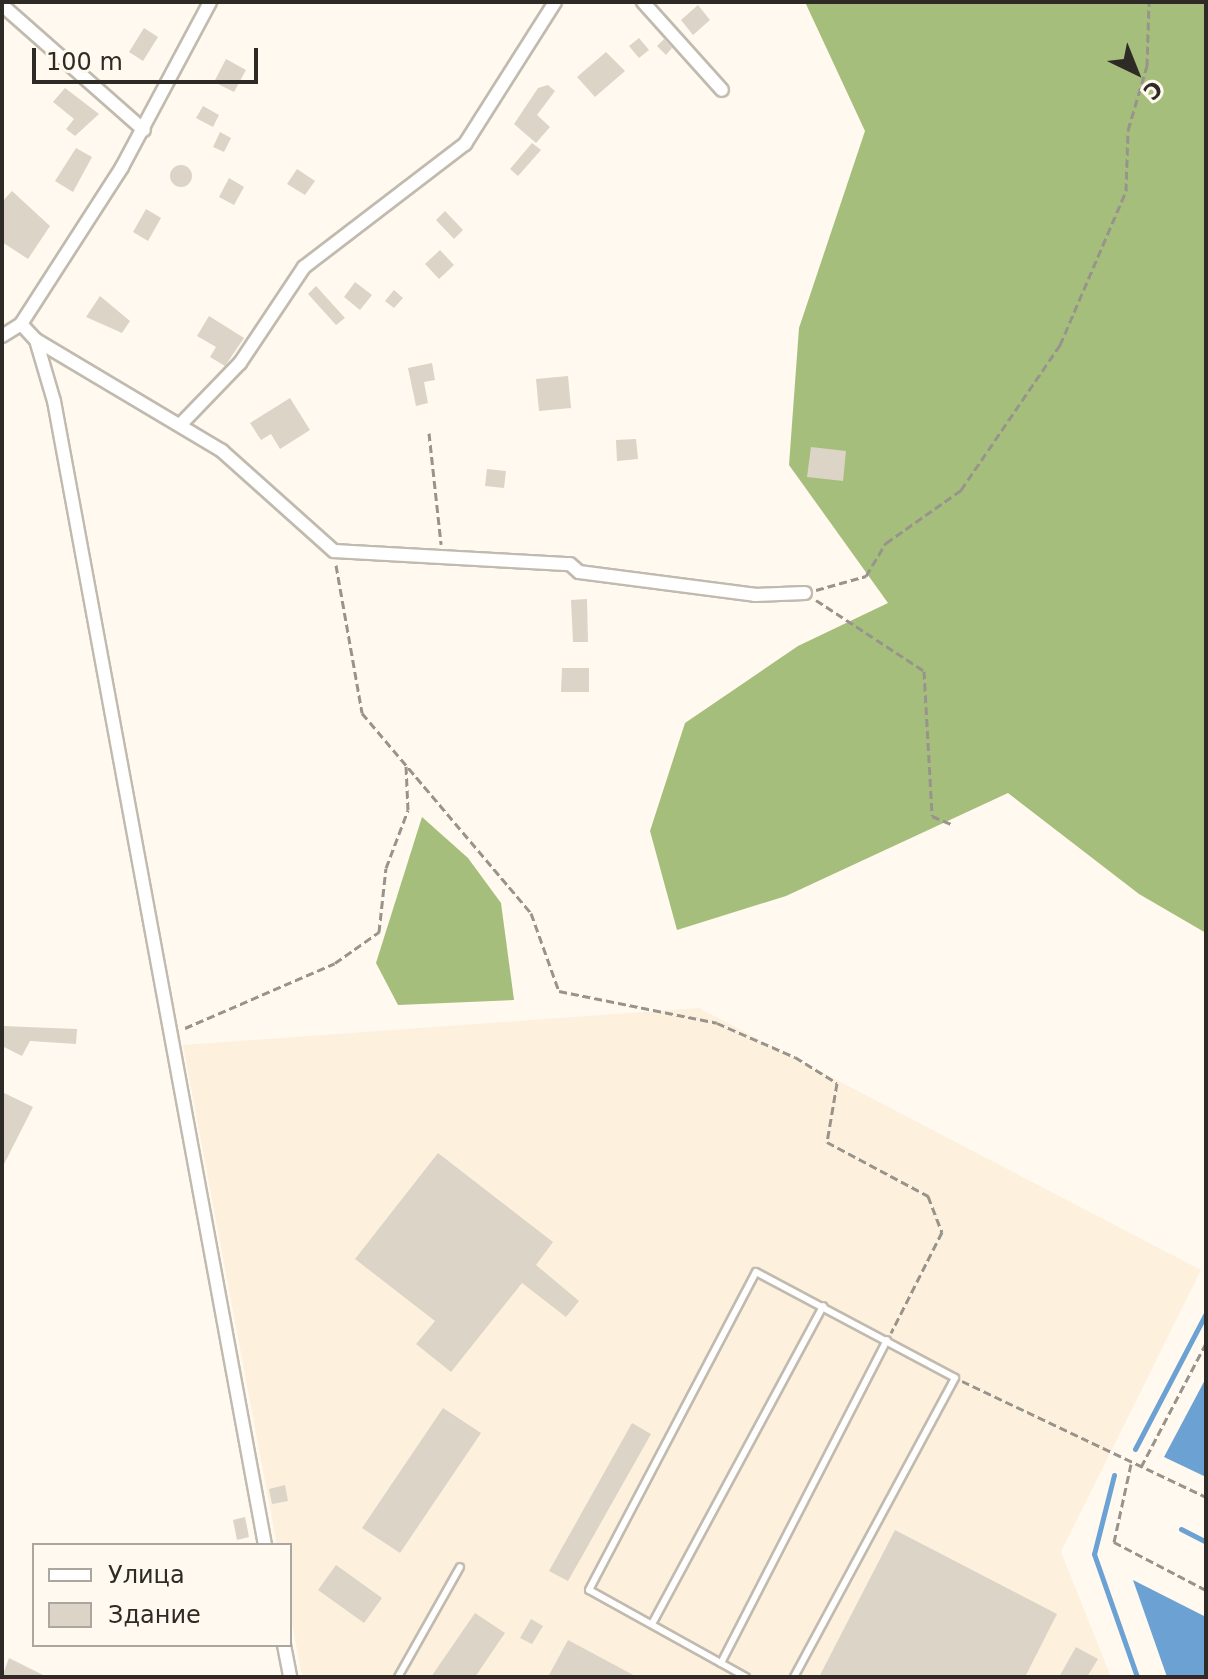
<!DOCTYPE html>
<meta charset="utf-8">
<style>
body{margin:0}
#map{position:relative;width:1208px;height:1679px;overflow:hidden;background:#fff9ef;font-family:"DejaVu Sans",sans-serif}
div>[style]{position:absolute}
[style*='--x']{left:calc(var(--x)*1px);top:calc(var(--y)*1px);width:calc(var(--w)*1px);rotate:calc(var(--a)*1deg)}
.built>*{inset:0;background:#fdf1de}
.forest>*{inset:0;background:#a6be7b}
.water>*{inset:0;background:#6ba1d3}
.stream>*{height:5px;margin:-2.5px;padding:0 2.5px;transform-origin:2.5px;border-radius:2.5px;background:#6ba1d3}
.building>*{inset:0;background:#dbd4c7}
.round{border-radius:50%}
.path>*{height:3px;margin-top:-1.5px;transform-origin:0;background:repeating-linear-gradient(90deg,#98948c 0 8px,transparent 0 12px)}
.roads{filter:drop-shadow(2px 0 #c1baae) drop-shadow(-2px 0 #c1baae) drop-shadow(0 2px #c1baae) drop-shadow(0 -2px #c1baae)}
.lane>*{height:6px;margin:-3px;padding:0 3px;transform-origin:3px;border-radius:3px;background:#fff}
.street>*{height:12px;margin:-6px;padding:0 6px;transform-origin:6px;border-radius:6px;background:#fff}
span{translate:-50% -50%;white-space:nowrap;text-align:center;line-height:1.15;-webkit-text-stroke:8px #fff9ef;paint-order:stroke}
.frame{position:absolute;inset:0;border:4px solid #2e2b26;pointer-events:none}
.legend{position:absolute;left:32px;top:1543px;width:260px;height:104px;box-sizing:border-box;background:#fff9ef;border:2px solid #aba79f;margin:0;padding:10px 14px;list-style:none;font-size:24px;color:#2e2b26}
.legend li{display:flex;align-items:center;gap:16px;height:40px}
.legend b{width:40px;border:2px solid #aba79f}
.north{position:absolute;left:1096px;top:32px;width:80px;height:80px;-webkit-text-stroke:6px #fff9ef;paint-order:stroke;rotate:137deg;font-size:22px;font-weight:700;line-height:32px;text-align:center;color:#2e2b26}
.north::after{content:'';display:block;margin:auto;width:28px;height:36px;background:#2e2b26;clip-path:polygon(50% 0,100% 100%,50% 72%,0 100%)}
.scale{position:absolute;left:32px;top:48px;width:226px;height:36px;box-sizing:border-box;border:4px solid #2e2b26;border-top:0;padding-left:10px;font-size:24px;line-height:28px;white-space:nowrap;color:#2e2b26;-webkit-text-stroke:6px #fff9ef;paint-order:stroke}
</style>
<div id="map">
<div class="built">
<i style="clip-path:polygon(699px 1008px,1201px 1270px,1061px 1552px,1111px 1677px,302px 1677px,290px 1612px,290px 1545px,277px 1545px,183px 1045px)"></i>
</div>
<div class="forest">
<i style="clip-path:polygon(805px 2px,1206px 2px,1206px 933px,1139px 894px,1008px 793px,786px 896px,677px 930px,650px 831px,685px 723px,798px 646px,888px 603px,789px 465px,799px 328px,865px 131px)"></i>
<i style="clip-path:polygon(422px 817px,468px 858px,501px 903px,514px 1000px,398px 1005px,376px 963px)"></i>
</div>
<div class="water">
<i style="clip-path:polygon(1206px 1378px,1206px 1477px,1164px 1457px)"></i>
<i style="clip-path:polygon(1133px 1580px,1206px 1617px,1206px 1677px,1167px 1677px)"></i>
</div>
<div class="stream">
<i style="--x:1135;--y:1449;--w:153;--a:-62.4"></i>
<i style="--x:1114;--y:1475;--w:81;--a:104.2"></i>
<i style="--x:1094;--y:1554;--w:130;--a:70.7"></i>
<i style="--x:1181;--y:1529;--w:28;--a:27"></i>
</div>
<div class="building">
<i style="clip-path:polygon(698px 5px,710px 20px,693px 35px,681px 20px)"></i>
<i style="clip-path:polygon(144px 28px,158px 37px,143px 61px,129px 52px)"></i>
<i style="clip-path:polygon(639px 38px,649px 50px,639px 58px,629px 46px)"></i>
<i style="clip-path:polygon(664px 39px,672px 48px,666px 55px,657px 46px)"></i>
<i style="clip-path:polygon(606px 52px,625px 71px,595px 97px,577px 77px)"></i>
<i style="clip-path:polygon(226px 59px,246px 70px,234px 92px,214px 82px)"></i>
<i style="clip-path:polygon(548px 85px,555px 91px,537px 115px,550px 127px,536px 143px,514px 124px,538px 88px)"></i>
<i style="clip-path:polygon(65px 88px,99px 114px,75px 136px,66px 129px,74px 119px,53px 102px)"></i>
<i style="clip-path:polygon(203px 106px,219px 115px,213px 127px,196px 118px)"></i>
<i style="clip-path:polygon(220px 132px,231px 138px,224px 152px,213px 147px)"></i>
<i style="clip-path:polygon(532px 143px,541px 150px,518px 176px,510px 169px)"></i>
<i style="clip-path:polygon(76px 148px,92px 157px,73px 192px,55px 181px)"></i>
<i class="round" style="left:170px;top:165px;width:22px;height:22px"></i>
<i style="clip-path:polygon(297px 169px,315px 181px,305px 195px,287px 184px)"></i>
<i style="clip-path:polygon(229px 178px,244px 187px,234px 205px,219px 197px)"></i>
<i style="clip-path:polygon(12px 191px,50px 226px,28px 259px,2px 242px,2px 202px)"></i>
<i style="clip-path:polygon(146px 209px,161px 218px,148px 241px,133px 232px)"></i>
<i style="clip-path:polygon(445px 211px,463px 230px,454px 239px,436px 220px)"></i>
<i style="clip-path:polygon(440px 250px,454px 265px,439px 279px,425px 264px)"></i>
<i style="clip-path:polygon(355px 282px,372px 295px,360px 310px,344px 297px)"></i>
<i style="clip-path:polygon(316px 286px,345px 318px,336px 325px,308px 294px)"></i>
<i style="clip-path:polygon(394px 290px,403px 298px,394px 308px,385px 301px)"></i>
<i style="clip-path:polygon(100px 296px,130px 321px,122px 333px,86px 317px)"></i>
<i style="clip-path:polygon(209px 316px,244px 338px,225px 366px,210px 357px,216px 347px,197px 336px)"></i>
<i style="clip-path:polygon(432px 363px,435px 380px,424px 382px,428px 403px,416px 406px,408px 368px)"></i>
<i style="clip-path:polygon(568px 376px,571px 408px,539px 411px,536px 379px)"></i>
<i style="clip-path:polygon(290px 398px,310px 430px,280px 449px,271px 434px,261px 440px,250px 423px)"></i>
<i style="clip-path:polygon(636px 439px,638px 459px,617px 461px,616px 440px)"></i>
<i style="clip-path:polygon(811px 447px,846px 451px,843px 481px,807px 477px)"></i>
<i style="clip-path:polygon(487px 469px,506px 471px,504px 488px,485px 486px)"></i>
<i style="clip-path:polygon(587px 599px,588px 642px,573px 642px,571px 600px)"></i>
<i style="clip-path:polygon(562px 668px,589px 668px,589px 692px,561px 692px)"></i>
<i style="clip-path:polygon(2px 1026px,77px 1029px,76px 1044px,30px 1041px,22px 1056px,2px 1046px)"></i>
<i style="clip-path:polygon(2px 1092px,33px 1107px,2px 1168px)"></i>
<i style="clip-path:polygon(438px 1153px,553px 1242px,536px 1265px,579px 1301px,566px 1317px,522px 1283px,451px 1372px,416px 1344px,435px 1321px,355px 1259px)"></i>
<i style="clip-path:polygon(443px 1408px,481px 1433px,400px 1553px,362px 1528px)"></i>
<i style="clip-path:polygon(632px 1423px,651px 1434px,568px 1581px,549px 1571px)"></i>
<i style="clip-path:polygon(285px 1485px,288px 1501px,272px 1504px,269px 1489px)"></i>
<i style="clip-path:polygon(245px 1517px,249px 1537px,237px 1540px,233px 1520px)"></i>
<i style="clip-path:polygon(895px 1530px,1057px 1614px,1025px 1677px,819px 1677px)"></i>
<i style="clip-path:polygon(336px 1565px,382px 1598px,364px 1623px,318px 1590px)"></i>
<i style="clip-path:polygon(475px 1613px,505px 1633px,475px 1677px,431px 1677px)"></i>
<i style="clip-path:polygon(531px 1619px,543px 1626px,532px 1644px,520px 1638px)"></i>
<i style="clip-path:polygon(568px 1640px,637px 1677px,548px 1677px)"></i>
<i style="clip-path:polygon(1076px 1647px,1098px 1659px,1087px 1677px,1059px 1677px)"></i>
<i style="clip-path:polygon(9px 1658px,47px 1677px,2px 1677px)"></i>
</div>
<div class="path">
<i style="--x:429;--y:433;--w:112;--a:83.8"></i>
<i style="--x:336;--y:565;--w:150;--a:80"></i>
<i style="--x:362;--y:713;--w:262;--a:49.8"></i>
<i style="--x:531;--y:913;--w:83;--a:70.3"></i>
<i style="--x:559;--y:991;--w:161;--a:11.4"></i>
<i style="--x:717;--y:1023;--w:85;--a:23.6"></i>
<i style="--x:795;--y:1057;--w:49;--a:31.8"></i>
<i style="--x:837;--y:1083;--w:60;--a:99.6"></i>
<i style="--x:827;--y:1142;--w:115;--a:28.1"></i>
<i style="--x:928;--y:1196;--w:39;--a:69"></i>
<i style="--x:942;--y:1232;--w:113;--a:116.8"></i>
<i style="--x:816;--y:590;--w:52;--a:-15.6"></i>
<i style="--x:866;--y:576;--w:39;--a:-59"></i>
<i style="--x:886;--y:543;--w:92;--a:-35.2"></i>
<i style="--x:961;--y:490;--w:176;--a:-55.7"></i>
<i style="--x:1060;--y:345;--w:168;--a:-66.8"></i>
<i style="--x:1126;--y:191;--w:61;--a:-88.1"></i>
<i style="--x:1128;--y:130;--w:67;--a:-73.5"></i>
<i style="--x:1147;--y:66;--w:64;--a:-88.2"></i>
<i style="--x:816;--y:600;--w:129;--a:33.3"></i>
<i style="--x:924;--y:671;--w:145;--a:86.8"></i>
<i style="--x:932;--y:816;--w:21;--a:23"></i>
<i style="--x:185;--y:1028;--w:163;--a:-23.4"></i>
<i style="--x:335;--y:963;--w:54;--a:-35.2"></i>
<i style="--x:379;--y:932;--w:64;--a:-83.8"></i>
<i style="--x:386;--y:868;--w:62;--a:-69.2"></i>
<i style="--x:408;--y:810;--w:44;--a:-92.6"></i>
<i style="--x:962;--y:1381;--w:270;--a:25.4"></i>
<i style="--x:1131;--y:1464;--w:80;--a:102.3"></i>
<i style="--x:1114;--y:1542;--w:104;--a:27.6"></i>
<i style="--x:1141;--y:1467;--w:140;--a:-62.3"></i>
</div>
<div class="roads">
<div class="lane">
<i style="--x:652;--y:1624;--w:361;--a:-61.7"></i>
<i style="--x:721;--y:1663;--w:363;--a:-62.8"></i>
<i style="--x:398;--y:1677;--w:126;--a:-60.6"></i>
<i style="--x:746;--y:1677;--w:179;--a:-151"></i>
<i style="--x:589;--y:1590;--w:359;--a:-62.3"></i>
<i style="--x:756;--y:1272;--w:225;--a:28"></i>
<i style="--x:955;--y:1378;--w:340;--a:118.3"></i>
</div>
<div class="street">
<i style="--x:643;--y:2;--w:118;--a:48.1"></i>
<i style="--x:2;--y:5;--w:189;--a:41.4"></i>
<i style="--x:21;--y:324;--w:22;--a:47"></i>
<i style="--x:36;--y:340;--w:217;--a:30.8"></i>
<i style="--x:222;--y:451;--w:150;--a:41.8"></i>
<i style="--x:334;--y:551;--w:236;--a:3.2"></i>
<i style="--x:570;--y:564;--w:12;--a:42"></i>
<i style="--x:579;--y:572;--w:177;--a:7.4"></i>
<i style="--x:755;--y:595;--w:50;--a:-2.3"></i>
<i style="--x:2;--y:336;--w:22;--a:-32"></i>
<i style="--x:21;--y:324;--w:187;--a:-57.2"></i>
<i style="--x:122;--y:167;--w:187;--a:-61.9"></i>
<i style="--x:36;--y:340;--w:64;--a:73.6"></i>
<i style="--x:54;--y:401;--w:1163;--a:79.55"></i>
<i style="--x:181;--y:424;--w:85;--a:-46"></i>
<i style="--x:240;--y:363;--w:115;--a:-56.3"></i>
<i style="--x:304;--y:267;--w:203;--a:-37.4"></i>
<i style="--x:465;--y:144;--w:168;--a:-57.6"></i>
<i style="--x:284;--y:1645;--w:33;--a:79"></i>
</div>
</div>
<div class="frame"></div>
<ul class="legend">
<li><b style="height:10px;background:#fff"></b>Улица</li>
<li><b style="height:22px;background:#dbd4c7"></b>Здание</li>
</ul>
<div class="north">С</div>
<div class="scale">100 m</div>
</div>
